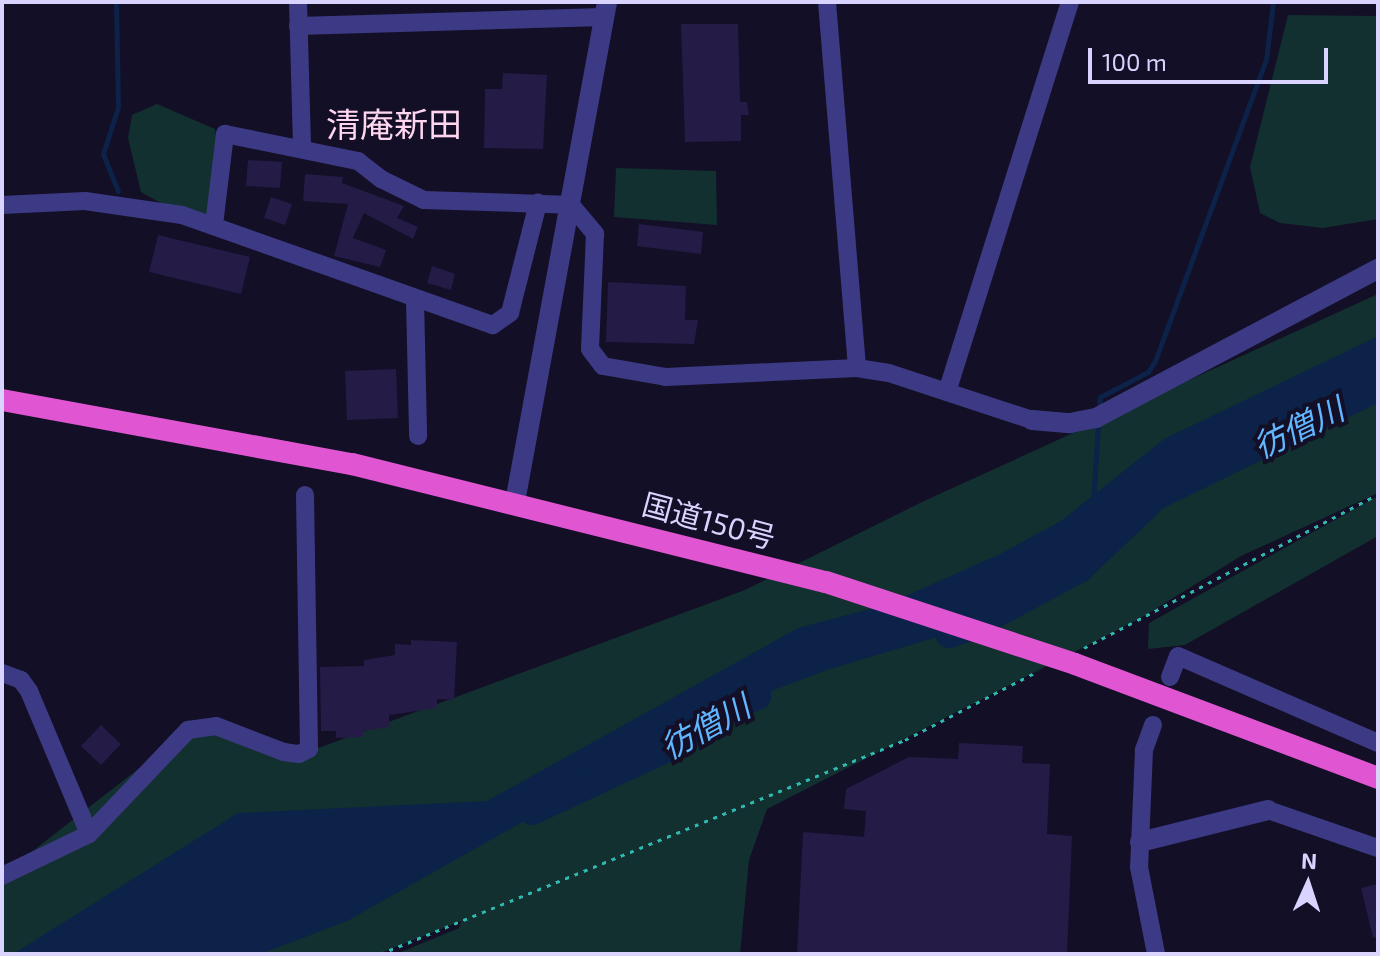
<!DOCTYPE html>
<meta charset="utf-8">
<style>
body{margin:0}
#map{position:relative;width:1380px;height:956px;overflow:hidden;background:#130f26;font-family:"Exo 2","Noto Sans JP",sans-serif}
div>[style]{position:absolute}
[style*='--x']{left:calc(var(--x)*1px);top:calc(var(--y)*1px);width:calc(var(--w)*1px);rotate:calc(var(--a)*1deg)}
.green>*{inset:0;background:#12302f}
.water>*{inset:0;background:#0c2248}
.stream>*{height:5px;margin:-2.5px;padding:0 2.5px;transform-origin:2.5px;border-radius:2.5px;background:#0c2248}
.river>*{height:28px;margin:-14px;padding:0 14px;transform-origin:14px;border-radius:14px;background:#0c2248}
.building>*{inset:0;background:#241b47}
.path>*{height:3px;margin-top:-1.5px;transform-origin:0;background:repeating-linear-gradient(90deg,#2fb8b0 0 4px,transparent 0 10px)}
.minor>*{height:18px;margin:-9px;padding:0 9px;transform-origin:9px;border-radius:9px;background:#3d3a85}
.tertiary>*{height:20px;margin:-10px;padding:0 10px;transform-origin:10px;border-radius:10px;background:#3d3a85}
.trunk>*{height:22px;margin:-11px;padding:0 11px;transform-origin:11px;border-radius:11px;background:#e055d1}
.trunk-bridge>*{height:22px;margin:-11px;padding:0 11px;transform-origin:11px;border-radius:11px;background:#e055d1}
span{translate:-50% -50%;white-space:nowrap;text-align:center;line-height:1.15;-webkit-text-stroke:8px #130f26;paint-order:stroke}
.street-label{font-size:30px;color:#d9d4ff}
.water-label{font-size:32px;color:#62b6ff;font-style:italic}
.quarter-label{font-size:34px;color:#ffd6f0}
.frame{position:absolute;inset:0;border:4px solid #d9d4ff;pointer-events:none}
.north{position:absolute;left:1268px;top:844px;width:80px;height:80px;-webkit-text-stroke:6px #130f26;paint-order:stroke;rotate:3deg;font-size:22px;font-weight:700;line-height:32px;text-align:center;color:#d9d4ff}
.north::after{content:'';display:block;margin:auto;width:28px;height:36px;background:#d9d4ff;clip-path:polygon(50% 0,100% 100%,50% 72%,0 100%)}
.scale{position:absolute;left:1088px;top:48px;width:240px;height:36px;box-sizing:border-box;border:4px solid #d9d4ff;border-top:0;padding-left:10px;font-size:24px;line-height:28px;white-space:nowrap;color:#d9d4ff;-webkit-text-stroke:6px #130f26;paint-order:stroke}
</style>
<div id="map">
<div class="green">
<i style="clip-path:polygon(1288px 15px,1378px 16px,1378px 219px,1323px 228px,1280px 223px,1260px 213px,1250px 167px)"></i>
<i style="clip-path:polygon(157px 104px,215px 129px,221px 170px,214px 225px,182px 215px,141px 192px,128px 138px,132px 115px)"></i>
<i style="clip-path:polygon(616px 168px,716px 171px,717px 225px,614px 217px)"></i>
<i style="clip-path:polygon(1378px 294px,1378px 493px,1241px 556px,1139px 619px,767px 809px,749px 860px,740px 954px,396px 954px,459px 928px,461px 921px,378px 954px,2px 954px,2px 875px,188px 730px,313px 750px,745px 590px,924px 501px)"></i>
<i style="clip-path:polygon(1378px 496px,1378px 536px,1185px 645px,1148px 649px,1149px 623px)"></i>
</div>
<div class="water">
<i style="clip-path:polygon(1378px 336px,1378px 403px,1123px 528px,971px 627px,830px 669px,721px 710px,347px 921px,261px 954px,13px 954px,238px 813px,487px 801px,798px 628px,885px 605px,1000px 554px,1061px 521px,1164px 439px)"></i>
</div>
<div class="stream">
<i style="--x:116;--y:2;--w:105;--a:88.9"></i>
<i style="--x:118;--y:107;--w:49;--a:107.7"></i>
<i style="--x:103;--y:154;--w:40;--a:68"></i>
<i style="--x:1099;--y:410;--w:13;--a:-86"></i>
<i style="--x:1100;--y:397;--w:54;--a:-27.5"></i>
<i style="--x:1148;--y:372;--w:13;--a:-58"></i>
<i style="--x:1155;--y:361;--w:321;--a:-69.8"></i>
<i style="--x:1266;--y:60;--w:58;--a:-83.1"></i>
<i style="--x:1093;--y:502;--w:78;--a:-86.3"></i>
<i style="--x:1090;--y:559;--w:15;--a:-90"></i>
</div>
<div class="river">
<i style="--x:949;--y:634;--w:23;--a:-18"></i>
<i style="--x:971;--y:627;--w:123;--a:-28.2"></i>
<i style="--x:1079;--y:569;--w:96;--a:-43.3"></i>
<i style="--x:532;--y:811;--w:161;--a:-25"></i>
<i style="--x:678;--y:743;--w:54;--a:-37.5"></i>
<i style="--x:721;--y:710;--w:39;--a:-21"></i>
</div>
<div class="building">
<i style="clip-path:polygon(681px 24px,738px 24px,740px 102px,747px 102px,749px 115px,741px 115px,741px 141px,685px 142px)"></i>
<i style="clip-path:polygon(503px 73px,547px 75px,543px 149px,484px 148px,485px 89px,502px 89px)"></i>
<i style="clip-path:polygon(248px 160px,282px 162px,280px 188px,246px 186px)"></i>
<i style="clip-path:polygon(305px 174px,343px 177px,342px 183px,404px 206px,397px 218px,418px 227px,413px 239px,364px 213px,353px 238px,386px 250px,380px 267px,334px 256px,348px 204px,303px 201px)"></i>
<i style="clip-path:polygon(271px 197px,292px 204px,285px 225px,264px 218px)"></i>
<i style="clip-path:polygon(639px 224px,703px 232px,701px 254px,637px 246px)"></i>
<i style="clip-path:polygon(158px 235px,250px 257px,241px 294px,149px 272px)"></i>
<i style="clip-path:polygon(432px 266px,455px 274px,451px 290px,427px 283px)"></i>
<i style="clip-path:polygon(608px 282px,686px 286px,685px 320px,698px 320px,694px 344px,606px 342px)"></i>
<i style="clip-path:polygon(396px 369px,398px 418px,347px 420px,345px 371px)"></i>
<i style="clip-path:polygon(411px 640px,457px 642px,454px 700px,437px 699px,437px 708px,389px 715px,389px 727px,363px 731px,363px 737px,336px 738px,336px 731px,321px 731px,320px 667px,364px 666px,364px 660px,395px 655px,395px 644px,411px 645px)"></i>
<i style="clip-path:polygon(101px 725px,121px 744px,101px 765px,81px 746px)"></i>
<i style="clip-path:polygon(959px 743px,1023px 746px,1022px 763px,1050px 764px,1047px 834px,1072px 836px,1067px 954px,797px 954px,803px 832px,864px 837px,866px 811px,844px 809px,846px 789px,909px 757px,958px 759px)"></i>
<i style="clip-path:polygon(1378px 884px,1378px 937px,1373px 938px,1361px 888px)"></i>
</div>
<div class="path">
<i style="--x:1084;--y:648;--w:332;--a:-27.6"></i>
<i style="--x:380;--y:954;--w:567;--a:-22.18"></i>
<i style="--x:905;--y:740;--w:150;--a:-27.4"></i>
</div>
<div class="minor">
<i style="--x:298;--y:2;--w:145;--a:88.4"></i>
<i style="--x:827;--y:2;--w:367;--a:85.3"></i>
<i style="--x:298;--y:26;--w:306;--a:-1.7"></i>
<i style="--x:2;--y:205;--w:83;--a:-2.8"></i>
<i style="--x:85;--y:201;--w:98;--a:8.2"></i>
<i style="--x:182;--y:215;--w:330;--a:19.5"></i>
<i style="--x:493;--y:325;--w:21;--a:-35"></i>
<i style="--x:510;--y:313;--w:114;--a:-75.7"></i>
<i style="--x:214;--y:225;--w:92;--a:-83.1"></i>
<i style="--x:225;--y:134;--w:136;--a:11.5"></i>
<i style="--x:358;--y:161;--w:29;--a:38"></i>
<i style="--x:381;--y:179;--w:48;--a:26"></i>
<i style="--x:424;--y:200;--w:147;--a:1.9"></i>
<i style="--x:571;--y:205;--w:38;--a:50"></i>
<i style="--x:595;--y:234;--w:115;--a:92.5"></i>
<i style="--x:590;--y:349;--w:21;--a:53"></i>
<i style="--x:603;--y:366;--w:64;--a:9.9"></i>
<i style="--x:666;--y:377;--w:191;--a:-2.7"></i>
<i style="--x:857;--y:368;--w:32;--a:9"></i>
<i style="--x:889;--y:373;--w:151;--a:18.2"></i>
<i style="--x:415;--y:299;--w:137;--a:88.7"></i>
<i style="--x:947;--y:392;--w:409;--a:-72.5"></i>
<i style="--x:2;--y:673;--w:20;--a:20"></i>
<i style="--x:21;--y:680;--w:14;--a:54"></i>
<i style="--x:29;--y:691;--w:155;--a:67.2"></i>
<i style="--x:1170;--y:677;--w:22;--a:-69"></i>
<i style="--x:1178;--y:656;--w:218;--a:23.5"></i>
<i style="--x:1153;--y:725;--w:27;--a:110"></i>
<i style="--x:1144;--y:750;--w:117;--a:92.4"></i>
<i style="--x:1139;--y:867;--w:89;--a:78.9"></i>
<i style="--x:1268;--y:810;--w:116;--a:19.1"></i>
<i style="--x:2;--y:876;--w:97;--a:-25.8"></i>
<i style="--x:89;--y:834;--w:144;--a:-46.4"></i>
<i style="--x:188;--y:730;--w:28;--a:-8"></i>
<i style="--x:216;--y:726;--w:73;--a:20.9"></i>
<i style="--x:284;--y:752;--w:15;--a:8"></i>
<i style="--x:299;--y:754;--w:11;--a:-27"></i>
<i style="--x:309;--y:749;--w:254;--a:-90.9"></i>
</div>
<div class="tertiary">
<i style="--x:1032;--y:420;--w:38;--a:5"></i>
<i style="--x:1070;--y:423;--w:26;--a:-11"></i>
<i style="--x:1096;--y:418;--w:319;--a:-27.9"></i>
<i style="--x:515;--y:502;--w:508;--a:-79.57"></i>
<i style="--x:1140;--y:842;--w:132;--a:-14"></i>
</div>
<div class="trunk">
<i style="--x:2;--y:400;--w:356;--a:10.4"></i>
<i style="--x:352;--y:464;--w:488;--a:14"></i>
<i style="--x:1075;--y:664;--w:324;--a:20.6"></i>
</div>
<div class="trunk-bridge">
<i style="--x:826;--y:582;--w:262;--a:18.2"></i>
</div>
<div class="street-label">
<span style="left:709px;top:520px;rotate:15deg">国道150号</span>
</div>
<div class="water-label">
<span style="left:1298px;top:427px;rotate:-26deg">彷僧川</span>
<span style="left:705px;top:726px;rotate:-29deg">彷僧川</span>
</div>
<div class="quarter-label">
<span style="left:394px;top:124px">清庵新田</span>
</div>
<div class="frame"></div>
<div class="north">N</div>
<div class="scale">100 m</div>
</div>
